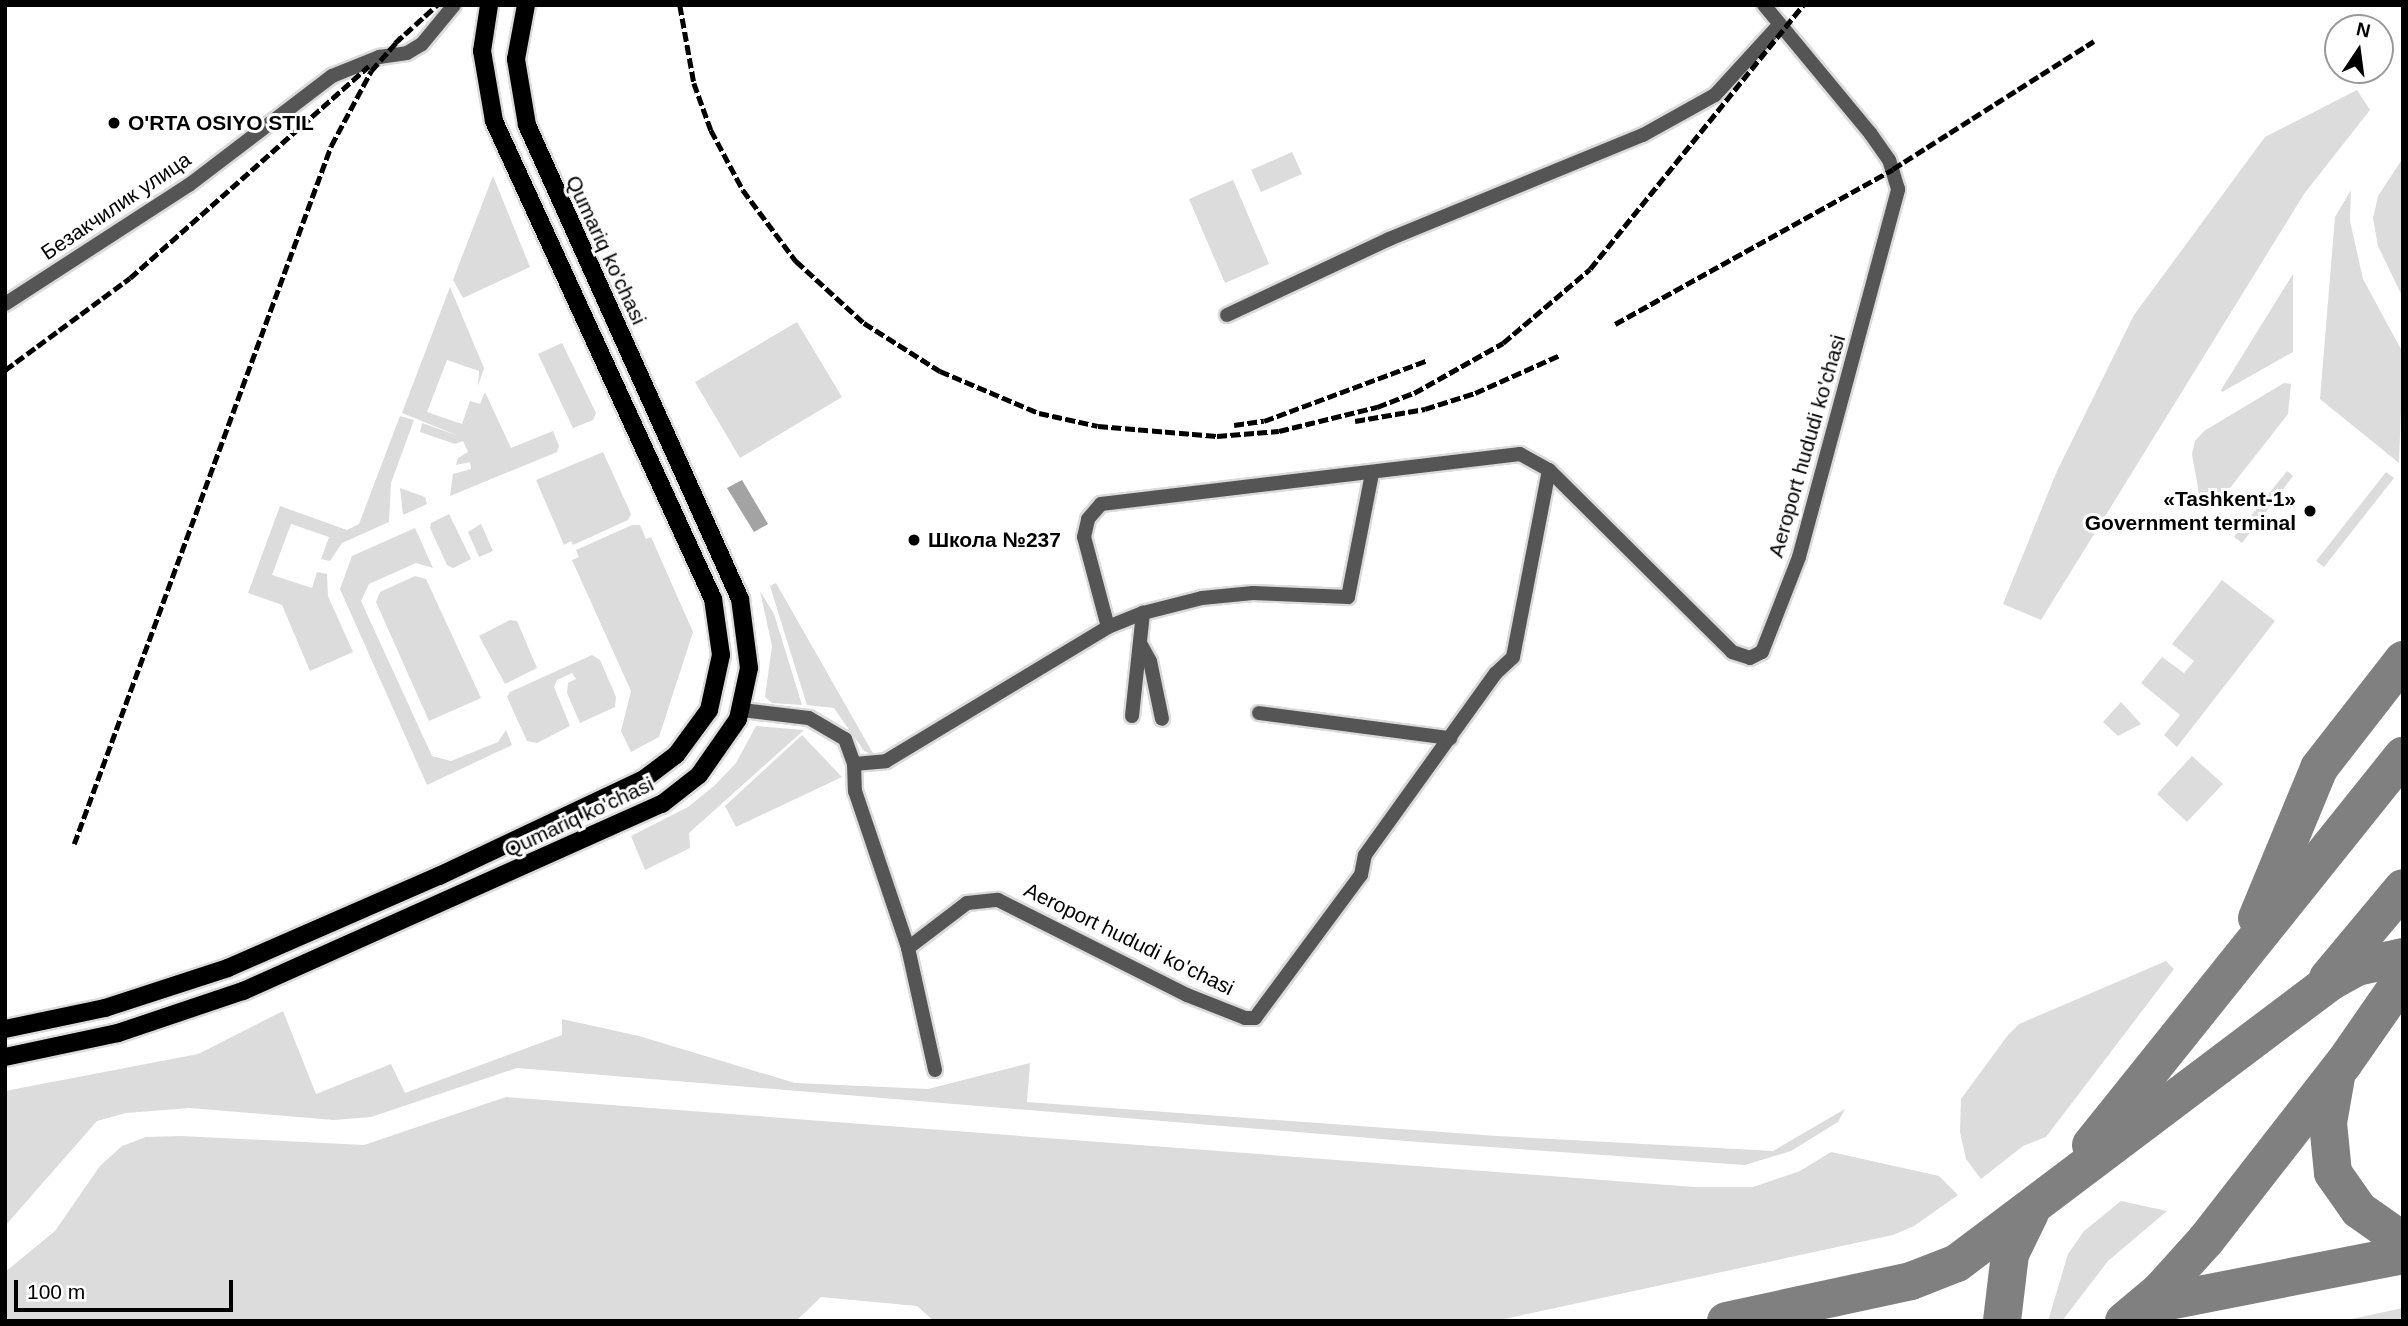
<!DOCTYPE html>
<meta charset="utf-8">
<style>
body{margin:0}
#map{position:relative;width:2408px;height:1326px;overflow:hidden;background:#fff;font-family:Helvetica,sans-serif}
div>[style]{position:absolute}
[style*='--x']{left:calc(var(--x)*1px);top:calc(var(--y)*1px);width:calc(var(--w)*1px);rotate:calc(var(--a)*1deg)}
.green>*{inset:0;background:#dcdcdc}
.water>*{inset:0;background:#a3a3a3}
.taxiway>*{height:38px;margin:-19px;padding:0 19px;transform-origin:19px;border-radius:19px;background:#808080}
.roads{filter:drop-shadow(2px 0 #dbdbdb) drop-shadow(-2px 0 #dbdbdb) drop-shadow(0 2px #dbdbdb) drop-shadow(0 -2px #dbdbdb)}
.street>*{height:14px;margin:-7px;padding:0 7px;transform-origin:7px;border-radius:7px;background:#555}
.primary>*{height:18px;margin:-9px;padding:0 9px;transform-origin:9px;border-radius:9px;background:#000}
.rail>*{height:4.5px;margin-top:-2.25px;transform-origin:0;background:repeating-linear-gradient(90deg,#000 0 10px,transparent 0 13.5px)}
.dots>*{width:19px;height:19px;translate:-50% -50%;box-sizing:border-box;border:4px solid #fff;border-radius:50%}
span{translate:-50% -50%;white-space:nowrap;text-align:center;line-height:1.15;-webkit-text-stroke:6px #fff;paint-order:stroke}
.poi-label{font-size:21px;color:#000;font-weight:700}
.left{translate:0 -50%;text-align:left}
.right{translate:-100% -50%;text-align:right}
.street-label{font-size:21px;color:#000}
.frame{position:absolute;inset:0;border:7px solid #000;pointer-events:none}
.north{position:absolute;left:2324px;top:14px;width:70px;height:70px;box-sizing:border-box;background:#fff;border:2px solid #999;border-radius:50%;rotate:13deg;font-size:19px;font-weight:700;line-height:28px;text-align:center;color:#000}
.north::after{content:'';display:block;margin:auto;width:24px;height:32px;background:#000;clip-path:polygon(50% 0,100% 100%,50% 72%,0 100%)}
.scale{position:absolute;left:14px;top:1280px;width:219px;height:32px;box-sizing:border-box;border:4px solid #000;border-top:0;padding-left:9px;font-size:21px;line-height:24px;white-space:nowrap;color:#000;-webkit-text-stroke:5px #fff;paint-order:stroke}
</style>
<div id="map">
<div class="green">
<i style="clip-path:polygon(2357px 90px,2370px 110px,2304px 194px,2041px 620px,2003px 604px,2057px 471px,2134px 315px,2265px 137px)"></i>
<i style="clip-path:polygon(1292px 152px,1302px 174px,1261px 192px,1251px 170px)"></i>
<i style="clip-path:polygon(2403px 158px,2403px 298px,2378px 246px,2373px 218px,2378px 196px)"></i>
<i style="clip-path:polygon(493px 176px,530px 267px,463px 298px,453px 280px)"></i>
<i style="clip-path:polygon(1233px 180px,1269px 264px,1225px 283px,1189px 199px)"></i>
<i style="clip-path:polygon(2351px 190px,2350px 221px,2363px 279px,2403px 353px,2399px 463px,2320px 399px,2335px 217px)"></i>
<i style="clip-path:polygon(2293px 274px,2293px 352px,2222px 392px,2221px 390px)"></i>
<i style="clip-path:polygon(450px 287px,484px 368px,478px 386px,479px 371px,447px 360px,427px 412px,462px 424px,470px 401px,480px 404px,485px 392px,511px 448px,553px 431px,559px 446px,557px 452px,450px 496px,453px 474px,471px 469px,470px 462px,456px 465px,458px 458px,468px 452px,463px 441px,455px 444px,420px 432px,422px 423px,459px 436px,402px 413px)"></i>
<i style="clip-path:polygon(797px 322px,842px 397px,740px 458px,695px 382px)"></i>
<i style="clip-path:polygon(562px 343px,596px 413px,593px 420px,573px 428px,538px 354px)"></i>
<i style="clip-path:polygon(2284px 383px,2291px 384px,2288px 414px,2219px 502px,2207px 504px,2199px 494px,2192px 454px,2195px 441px,2204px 431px)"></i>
<i style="clip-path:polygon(400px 416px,414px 420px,391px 483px,389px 522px,342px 543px,330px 561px,321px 559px,329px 537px,291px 524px,272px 575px,312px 588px,317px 572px,327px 574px,328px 596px,353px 652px,310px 671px,282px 605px,248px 593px,280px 506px,347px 530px,359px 524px)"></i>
<i style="clip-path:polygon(603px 452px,631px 514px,628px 520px,573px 545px,571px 541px,564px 545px,536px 480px)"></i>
<i style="clip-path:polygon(2287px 471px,2293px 476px,2242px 543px,2234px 537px)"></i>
<i style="clip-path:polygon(2386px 472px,2394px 478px,2324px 567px,2316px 561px)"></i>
<i style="clip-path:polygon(400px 488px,425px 497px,427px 504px,403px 515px)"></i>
<i style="clip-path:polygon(449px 514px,471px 559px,453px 568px,447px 565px,430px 528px,431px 523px)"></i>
<i style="clip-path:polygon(481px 524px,493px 551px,479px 557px,468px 532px)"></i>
<i style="clip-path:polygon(632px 525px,640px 525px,646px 539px,651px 537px,693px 632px,659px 737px,631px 752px,621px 731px,631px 691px,572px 560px,579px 557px,576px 550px)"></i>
<i style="clip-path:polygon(415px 528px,433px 568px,416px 563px,369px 584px,361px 601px,432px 756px,451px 761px,498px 742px,506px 730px,512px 745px,427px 785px,340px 589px,352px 556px)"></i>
<i style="clip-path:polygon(415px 576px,426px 579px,481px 698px,429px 721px,376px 602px,380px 592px)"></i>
<i style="clip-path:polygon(2222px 580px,2275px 621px,2177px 747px,2164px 735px,2180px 715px,2141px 683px,2162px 657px,2184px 673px,2194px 661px,2172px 644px)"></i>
<i style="clip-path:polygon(776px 583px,874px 755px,864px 751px,834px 708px,807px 705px,770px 586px)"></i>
<i style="clip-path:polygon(760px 591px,774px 614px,802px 705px,772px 703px,765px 697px,772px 646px)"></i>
<i style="clip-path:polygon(510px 620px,517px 621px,537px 668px,505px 684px,479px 636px)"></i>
<i style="clip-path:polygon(592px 655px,600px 660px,616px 697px,615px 707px,580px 723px,567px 693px,568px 683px,576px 679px,572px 673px,557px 680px,554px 687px,570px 726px,537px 743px,527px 741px,507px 697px,510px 692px)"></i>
<i style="clip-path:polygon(2121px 702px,2141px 724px,2118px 736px,2103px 722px)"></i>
<i style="clip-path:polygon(756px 726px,804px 730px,689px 833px,690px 848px,645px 870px,631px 836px,688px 807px,714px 786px,736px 763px)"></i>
<i style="clip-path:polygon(802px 735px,842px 777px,736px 827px,725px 806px)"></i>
<i style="clip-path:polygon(2192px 756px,2223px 784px,2187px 822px,2157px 794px)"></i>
<i style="clip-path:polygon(2166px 961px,2174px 969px,2046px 1137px,2023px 1146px,1981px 1179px,1966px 1159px,1960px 1132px,1961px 1099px,2008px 1035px,2019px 1024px)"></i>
<i style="clip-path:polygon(283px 1011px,316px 1094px,391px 1064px,405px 1093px,562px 1035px,562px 1019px,639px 1036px,795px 1083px,928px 1089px,1030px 1063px,1027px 1102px,1497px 1136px,1773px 1151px,1845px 1109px,1838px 1122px,1791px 1151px,1745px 1165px,1418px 1142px,517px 1068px,371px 1117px,334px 1120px,190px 1108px,126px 1113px,97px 1121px,5px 1226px,5px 1091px,198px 1054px)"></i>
<i style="clip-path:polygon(506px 1097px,1694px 1187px,1753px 1187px,1800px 1171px,1831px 1152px,1939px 1176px,1958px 1195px,1914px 1226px,1893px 1235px,1495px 1321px,934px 1321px,917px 1306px,821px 1297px,796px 1321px,5px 1321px,5px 1272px,55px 1231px,100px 1166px,122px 1146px,146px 1137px,181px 1136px,364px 1145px)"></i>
<i style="clip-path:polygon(2121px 1201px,2167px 1211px,2108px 1261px,2062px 1321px,2048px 1321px,2068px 1254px,2084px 1231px)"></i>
<i style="clip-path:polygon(2403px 1308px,2403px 1321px,2342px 1321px)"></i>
</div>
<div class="water">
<i style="clip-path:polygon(742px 480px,768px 524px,754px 532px,727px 488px)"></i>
</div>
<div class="taxiway">
<i style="--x:2257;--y:918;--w:162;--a:-67.5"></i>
<i style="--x:2319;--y:768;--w:137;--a:-52.1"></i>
<i style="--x:2328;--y:978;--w:117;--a:-50.2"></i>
<i style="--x:2336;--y:1077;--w:47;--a:99.9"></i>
<i style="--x:2328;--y:1123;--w:50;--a:84.3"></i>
<i style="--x:2333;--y:1173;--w:45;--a:54.9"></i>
<i style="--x:2359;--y:1210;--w:54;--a:35.2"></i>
<i style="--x:2091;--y:1145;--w:499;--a:-51.3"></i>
<i style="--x:2143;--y:1306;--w:265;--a:-11.1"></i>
<i style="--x:1726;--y:1321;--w:189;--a:-12.2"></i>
<i style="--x:1911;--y:1281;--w:49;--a:-21.4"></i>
<i style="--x:1957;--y:1263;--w:467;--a:-37"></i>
<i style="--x:2330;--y:982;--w:31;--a:-29"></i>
<i style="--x:2357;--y:967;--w:47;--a:-12.3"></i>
<i style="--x:2002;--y:1321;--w:67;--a:-83.2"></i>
<i style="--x:2010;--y:1254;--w:46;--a:-64"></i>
<i style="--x:2124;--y:1321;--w:47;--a:-39.8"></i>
<i style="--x:2160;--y:1291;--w:69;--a:-48"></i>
<i style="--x:2206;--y:1240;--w:224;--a:-52.1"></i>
<i style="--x:2344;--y:1063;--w:103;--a:-55.2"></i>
</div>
<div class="roads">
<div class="street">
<i style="--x:5;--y:304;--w:219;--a:-32.9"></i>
<i style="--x:189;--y:185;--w:180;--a:-37.3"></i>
<i style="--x:332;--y:76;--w:51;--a:-22"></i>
<i style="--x:379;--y:57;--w:28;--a:-8"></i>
<i style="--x:407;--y:53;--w:17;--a:-31"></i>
<i style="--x:422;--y:44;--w:50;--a:-50.6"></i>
<i style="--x:1227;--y:315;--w:179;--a:-25.1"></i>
<i style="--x:1389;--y:239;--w:274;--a:-22.3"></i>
<i style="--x:1643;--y:135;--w:82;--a:-29.1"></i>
<i style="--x:1715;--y:95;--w:95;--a:-47.6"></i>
<i style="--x:1108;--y:627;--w:93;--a:-104.9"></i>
<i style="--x:1084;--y:537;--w:18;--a:-77"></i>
<i style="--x:1088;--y:519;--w:20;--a:-49"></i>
<i style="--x:1101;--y:504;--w:422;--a:-6.8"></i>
<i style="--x:1520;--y:454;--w:33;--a:29"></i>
<i style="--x:1549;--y:470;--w:258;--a:44.8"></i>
<i style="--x:1732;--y:652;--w:19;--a:18"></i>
<i style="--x:1750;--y:658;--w:13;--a:-27"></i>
<i style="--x:1762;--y:652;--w:102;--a:-68.7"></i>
<i style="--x:1799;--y:557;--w:381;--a:-74.9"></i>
<i style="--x:1898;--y:189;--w:30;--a:-107"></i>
<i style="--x:1889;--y:160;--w:33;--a:-125"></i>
<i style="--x:1870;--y:133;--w:166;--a:-129.6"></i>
<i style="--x:1141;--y:645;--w:18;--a:61"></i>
<i style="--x:1150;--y:661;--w:59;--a:78.3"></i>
<i style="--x:742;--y:710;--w:67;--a:6.8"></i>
<i style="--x:809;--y:718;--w:42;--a:30.3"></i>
<i style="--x:845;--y:739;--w:27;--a:70"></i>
<i style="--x:854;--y:764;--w:27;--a:88"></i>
<i style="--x:855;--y:791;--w:166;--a:71.3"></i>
<i style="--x:908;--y:948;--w:125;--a:77.5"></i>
<i style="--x:1259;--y:713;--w:193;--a:7.5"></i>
<i style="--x:1132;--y:716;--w:104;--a:-83.9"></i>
<i style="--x:854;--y:764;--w:32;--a:-5"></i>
<i style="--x:886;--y:761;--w:259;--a:-31.1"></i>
<i style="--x:1108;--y:627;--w:38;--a:-22"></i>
<i style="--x:1143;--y:613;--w:61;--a:-14.3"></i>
<i style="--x:1202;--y:598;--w:51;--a:-5.6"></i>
<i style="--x:1253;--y:593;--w:95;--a:2.4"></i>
<i style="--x:1348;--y:597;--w:125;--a:-79"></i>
<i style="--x:908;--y:948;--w:74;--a:-37.3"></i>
<i style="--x:967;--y:903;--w:31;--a:-6"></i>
<i style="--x:998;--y:900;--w:212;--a:26.7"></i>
<i style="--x:1187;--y:995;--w:62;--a:21.6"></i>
<i style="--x:1245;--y:1018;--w:10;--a:0"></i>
<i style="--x:1255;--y:1018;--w:178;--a:-53.5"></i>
<i style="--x:1361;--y:875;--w:20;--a:-79"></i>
<i style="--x:1365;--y:855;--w:224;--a:-54.3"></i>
<i style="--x:1496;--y:673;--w:23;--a:-43"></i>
<i style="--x:1513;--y:657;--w:190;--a:-79.1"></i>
</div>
<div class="primary">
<i style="--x:5;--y:1029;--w:102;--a:-11.9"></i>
<i style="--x:105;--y:1008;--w:129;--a:-18"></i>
<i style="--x:228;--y:968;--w:230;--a:-23.6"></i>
<i style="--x:439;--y:876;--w:227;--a:-25.3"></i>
<i style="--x:644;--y:779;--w:40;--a:-37"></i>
<i style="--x:676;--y:755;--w:56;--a:-53.7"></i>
<i style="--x:709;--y:710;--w:56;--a:-77.7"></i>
<i style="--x:721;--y:655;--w:57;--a:-98.1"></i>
<i style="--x:713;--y:599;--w:526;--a:-114.62"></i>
<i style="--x:494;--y:121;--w:71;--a:-99.7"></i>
<i style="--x:482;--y:51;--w:47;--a:-81.3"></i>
<i style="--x:5;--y:1057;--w:116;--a:-12"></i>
<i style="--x:118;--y:1033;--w:132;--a:-18.6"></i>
<i style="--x:243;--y:991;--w:459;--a:-24.1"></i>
<i style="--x:662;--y:804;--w:47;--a:-38.1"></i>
<i style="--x:699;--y:775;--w:68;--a:-55.1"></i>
<i style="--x:738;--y:719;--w:52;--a:-77.8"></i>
<i style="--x:749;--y:668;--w:70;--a:-97.4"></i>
<i style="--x:740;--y:599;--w:520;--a:-114.2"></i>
<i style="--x:527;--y:125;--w:67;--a:-99.5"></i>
<i style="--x:516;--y:59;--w:55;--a:-79.5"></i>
</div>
</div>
<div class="rail">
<i style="--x:680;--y:5;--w:79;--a:79.8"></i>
<i style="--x:694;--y:83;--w:50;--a:70.1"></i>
<i style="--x:711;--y:130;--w:68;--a:61.9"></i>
<i style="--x:743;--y:190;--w:89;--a:53.3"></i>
<i style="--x:796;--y:261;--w:92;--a:42.4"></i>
<i style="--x:864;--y:323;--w:90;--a:32.3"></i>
<i style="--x:940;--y:371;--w:108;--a:23"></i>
<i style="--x:1039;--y:413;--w:60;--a:12.4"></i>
<i style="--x:1098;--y:426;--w:119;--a:4.8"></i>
<i style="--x:1217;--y:436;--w:62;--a:-4.6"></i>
<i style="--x:1279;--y:431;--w:101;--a:-13.8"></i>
<i style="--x:1377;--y:407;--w:40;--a:-21"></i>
<i style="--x:1414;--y:393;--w:102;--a:-29.3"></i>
<i style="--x:1503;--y:343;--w:114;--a:-40.4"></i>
<i style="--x:1590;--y:269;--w:339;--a:-51.1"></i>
<i style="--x:395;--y:43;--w:57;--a:-42.1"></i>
<i style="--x:1615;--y:324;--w:318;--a:-29.1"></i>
<i style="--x:1893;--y:169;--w:238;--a:-32.5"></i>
<i style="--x:5;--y:370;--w:155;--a:-36.4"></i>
<i style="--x:130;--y:278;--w:319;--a:-41.6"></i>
<i style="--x:1355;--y:421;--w:71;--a:-9.7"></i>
<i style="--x:1425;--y:409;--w:52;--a:-17.7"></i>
<i style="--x:1475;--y:393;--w:93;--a:-24.1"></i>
<i style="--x:1234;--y:425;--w:30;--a:-8"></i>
<i style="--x:1264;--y:421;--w:175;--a:-20.4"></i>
<i style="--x:74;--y:844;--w:744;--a:-69.79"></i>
<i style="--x:331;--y:146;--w:85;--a:-61.9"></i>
<i style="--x:371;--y:71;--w:45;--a:-48.6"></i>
</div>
<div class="dots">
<i style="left:114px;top:123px;background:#000"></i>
<i style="left:2310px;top:511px;background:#000"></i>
<i style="left:914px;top:540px;background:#000"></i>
</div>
<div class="poi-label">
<span class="left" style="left:128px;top:123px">O'RTA OSIYO STIL</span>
<span class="right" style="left:2296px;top:511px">«Tashkent-1»<br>Government terminal</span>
<span class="left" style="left:928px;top:540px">Школа №237</span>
</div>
<div class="street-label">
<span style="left:116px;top:206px;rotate:-34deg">Безакчилик улица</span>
<span style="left:606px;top:250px;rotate:65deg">Qumariq ko'chasi</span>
<span style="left:1807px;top:446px;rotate:-74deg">Aeroport hududi ko'chasi</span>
<span style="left:579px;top:817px;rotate:-25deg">Qumariq ko'chasi</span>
<span style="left:1129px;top:939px;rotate:26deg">Aeroport hududi ko'chasi</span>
</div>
<div class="frame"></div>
<div class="north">N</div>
<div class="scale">100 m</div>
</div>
